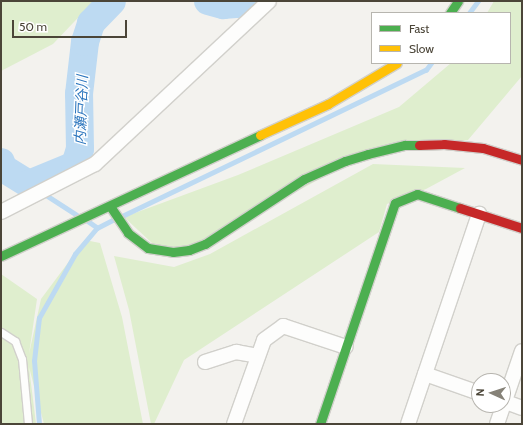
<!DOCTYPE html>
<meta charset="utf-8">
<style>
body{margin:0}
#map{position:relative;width:523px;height:425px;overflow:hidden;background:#f3f2ee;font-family:Cabin,"Noto Sans JP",sans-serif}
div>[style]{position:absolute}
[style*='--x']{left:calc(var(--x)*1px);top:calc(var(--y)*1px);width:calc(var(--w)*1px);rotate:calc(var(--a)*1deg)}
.green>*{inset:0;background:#dfeece}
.stream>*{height:4.5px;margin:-2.25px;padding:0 2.25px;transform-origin:2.25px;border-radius:2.25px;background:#bddaf2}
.river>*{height:28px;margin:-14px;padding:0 14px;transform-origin:14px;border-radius:14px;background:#bddaf2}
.roads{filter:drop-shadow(1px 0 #d1d0cb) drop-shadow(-1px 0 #d1d0cb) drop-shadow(0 1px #d1d0cb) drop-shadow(0 -1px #d1d0cb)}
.lane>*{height:7px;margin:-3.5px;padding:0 3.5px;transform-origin:3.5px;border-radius:3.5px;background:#fdfdfc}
.street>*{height:14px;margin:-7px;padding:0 7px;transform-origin:7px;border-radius:7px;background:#fdfdfc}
.fast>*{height:9px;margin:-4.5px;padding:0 4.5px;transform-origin:4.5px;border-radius:4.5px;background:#4caf50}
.slow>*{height:9px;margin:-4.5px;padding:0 4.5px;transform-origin:4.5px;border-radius:4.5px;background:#ffc107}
.jam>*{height:9px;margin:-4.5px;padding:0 4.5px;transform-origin:4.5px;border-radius:4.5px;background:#c62828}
span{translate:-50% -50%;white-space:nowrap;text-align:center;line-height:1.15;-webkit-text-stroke:3px #fff;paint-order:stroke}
.water-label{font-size:14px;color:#2b75bd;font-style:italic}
.frame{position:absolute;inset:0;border:2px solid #4b4538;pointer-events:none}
.legend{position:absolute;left:371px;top:12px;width:140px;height:52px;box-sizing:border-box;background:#fff;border:1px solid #b7b5af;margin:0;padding:5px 7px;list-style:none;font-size:12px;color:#4b4538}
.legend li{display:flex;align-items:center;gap:8px;height:20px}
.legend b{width:20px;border:1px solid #b7b5af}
.north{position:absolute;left:471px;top:373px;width:40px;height:40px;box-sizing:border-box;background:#fff;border:1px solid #b7b5af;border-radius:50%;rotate:273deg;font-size:11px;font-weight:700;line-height:16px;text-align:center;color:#4b4538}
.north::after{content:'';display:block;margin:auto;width:14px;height:18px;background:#868278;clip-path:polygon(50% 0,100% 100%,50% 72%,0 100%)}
.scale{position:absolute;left:12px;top:20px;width:115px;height:18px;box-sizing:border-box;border:2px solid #4b4538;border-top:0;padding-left:5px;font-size:12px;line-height:14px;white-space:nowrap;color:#4b4538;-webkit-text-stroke:3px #fff;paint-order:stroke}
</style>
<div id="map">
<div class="green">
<i style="clip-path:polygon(1px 1px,94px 1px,53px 44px,1px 71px)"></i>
<i style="clip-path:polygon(494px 1px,522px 1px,522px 76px,468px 140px,362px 156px,189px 250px,153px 244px,124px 217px,238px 175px,399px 107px,451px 63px,510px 63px,510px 13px,487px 13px)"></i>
<i style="clip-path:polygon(373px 164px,465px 168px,426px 189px,387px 204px,379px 232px,184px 360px,154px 424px,151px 424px,129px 310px,114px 256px,174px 267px,210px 254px)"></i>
<i style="clip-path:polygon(85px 240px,100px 243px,122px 317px,143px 424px,44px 424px,29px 367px,36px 424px,1px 424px,1px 274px,37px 299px,29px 354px,41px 299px)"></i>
</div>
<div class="stream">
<i style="--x:469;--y:13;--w:15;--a:-53"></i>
<i style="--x:29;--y:184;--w:57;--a:32.9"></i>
<i style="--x:122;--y:216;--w:337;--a:-25.7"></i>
<i style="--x:426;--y:70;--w:9;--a:-54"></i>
<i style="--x:97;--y:228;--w:18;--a:-27"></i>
<i style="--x:39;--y:424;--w:63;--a:-94.5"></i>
<i style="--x:34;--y:361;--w:43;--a:-83.4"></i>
<i style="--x:39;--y:318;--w:73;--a:-60.6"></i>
<i style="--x:75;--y:254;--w:34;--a:-50"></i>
<i style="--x:97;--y:228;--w:12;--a:-145"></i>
</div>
<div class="river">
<i style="--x:208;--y:1;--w:16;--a:15"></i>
<i style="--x:223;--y:5;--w:13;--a:-4"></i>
<i style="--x:236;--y:4;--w:7;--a:-27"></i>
<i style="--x:1;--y:162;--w:6;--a:72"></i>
<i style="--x:3;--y:168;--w:31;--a:32"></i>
<i style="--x:29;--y:184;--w:50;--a:-22.4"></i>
<i style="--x:75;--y:165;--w:17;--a:-73"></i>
<i style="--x:80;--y:149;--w:55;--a:-91"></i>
<i style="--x:79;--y:94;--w:52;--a:-83.4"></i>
<i style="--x:85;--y:42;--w:20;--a:-72"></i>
<i style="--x:91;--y:23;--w:30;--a:-46"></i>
</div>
<div class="roads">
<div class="lane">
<i style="--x:1;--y:332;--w:17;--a:33"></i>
<i style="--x:15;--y:341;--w:19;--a:69"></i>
<i style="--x:22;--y:359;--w:65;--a:84.7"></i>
</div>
<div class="street">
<i style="--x:1;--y:212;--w:106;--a:-27.1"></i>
<i style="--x:95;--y:164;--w:238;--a:-43.1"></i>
<i style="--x:205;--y:362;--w:33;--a:-18"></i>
<i style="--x:236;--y:352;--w:22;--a:10"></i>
<i style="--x:425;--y:374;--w:57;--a:19.4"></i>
<i style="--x:503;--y:401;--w:20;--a:20"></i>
<i style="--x:234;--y:424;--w:89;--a:-70.3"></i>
<i style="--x:264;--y:340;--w:24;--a:-36"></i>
<i style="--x:283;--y:326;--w:66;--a:18.4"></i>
<i style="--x:408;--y:424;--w:222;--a:-71.3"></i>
<i style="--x:497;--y:424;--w:77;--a:-71.1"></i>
</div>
<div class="fast">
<i style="--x:450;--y:13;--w:14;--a:-56"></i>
<i style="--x:110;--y:206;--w:32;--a:56"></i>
<i style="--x:128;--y:233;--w:25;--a:37"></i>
<i style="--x:148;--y:248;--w:25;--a:9"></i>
<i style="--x:173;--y:252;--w:16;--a:-7"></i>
<i style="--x:189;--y:250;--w:17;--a:-21"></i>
<i style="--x:205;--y:244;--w:118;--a:-33.3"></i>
<i style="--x:304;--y:179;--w:45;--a:-23.7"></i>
<i style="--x:345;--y:161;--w:24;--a:-17"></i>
<i style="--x:368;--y:154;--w:38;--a:-14"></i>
<i style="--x:405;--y:145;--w:14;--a:0"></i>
<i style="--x:1;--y:256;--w:286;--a:-25"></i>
<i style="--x:320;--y:424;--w:233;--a:-71.3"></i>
<i style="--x:395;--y:203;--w:24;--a:-22"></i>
<i style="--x:417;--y:194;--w:45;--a:18"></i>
</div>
<div class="slow">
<i style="--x:260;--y:135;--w:75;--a:-24.5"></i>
<i style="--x:328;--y:104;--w:80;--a:-30.7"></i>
</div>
<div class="jam">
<i style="--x:419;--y:145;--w:25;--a:-2"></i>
<i style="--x:444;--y:144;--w:39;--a:6"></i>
<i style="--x:483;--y:148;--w:41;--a:17.1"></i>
<i style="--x:460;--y:208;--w:65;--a:17.9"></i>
</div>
</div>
<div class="water-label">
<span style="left:81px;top:110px;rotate:-88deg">内瀬戸谷川</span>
</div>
<div class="frame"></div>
<ul class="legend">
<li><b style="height:5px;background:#4caf50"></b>Fast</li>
<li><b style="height:5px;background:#ffc107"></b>Slow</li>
</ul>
<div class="north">N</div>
<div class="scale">50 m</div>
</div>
